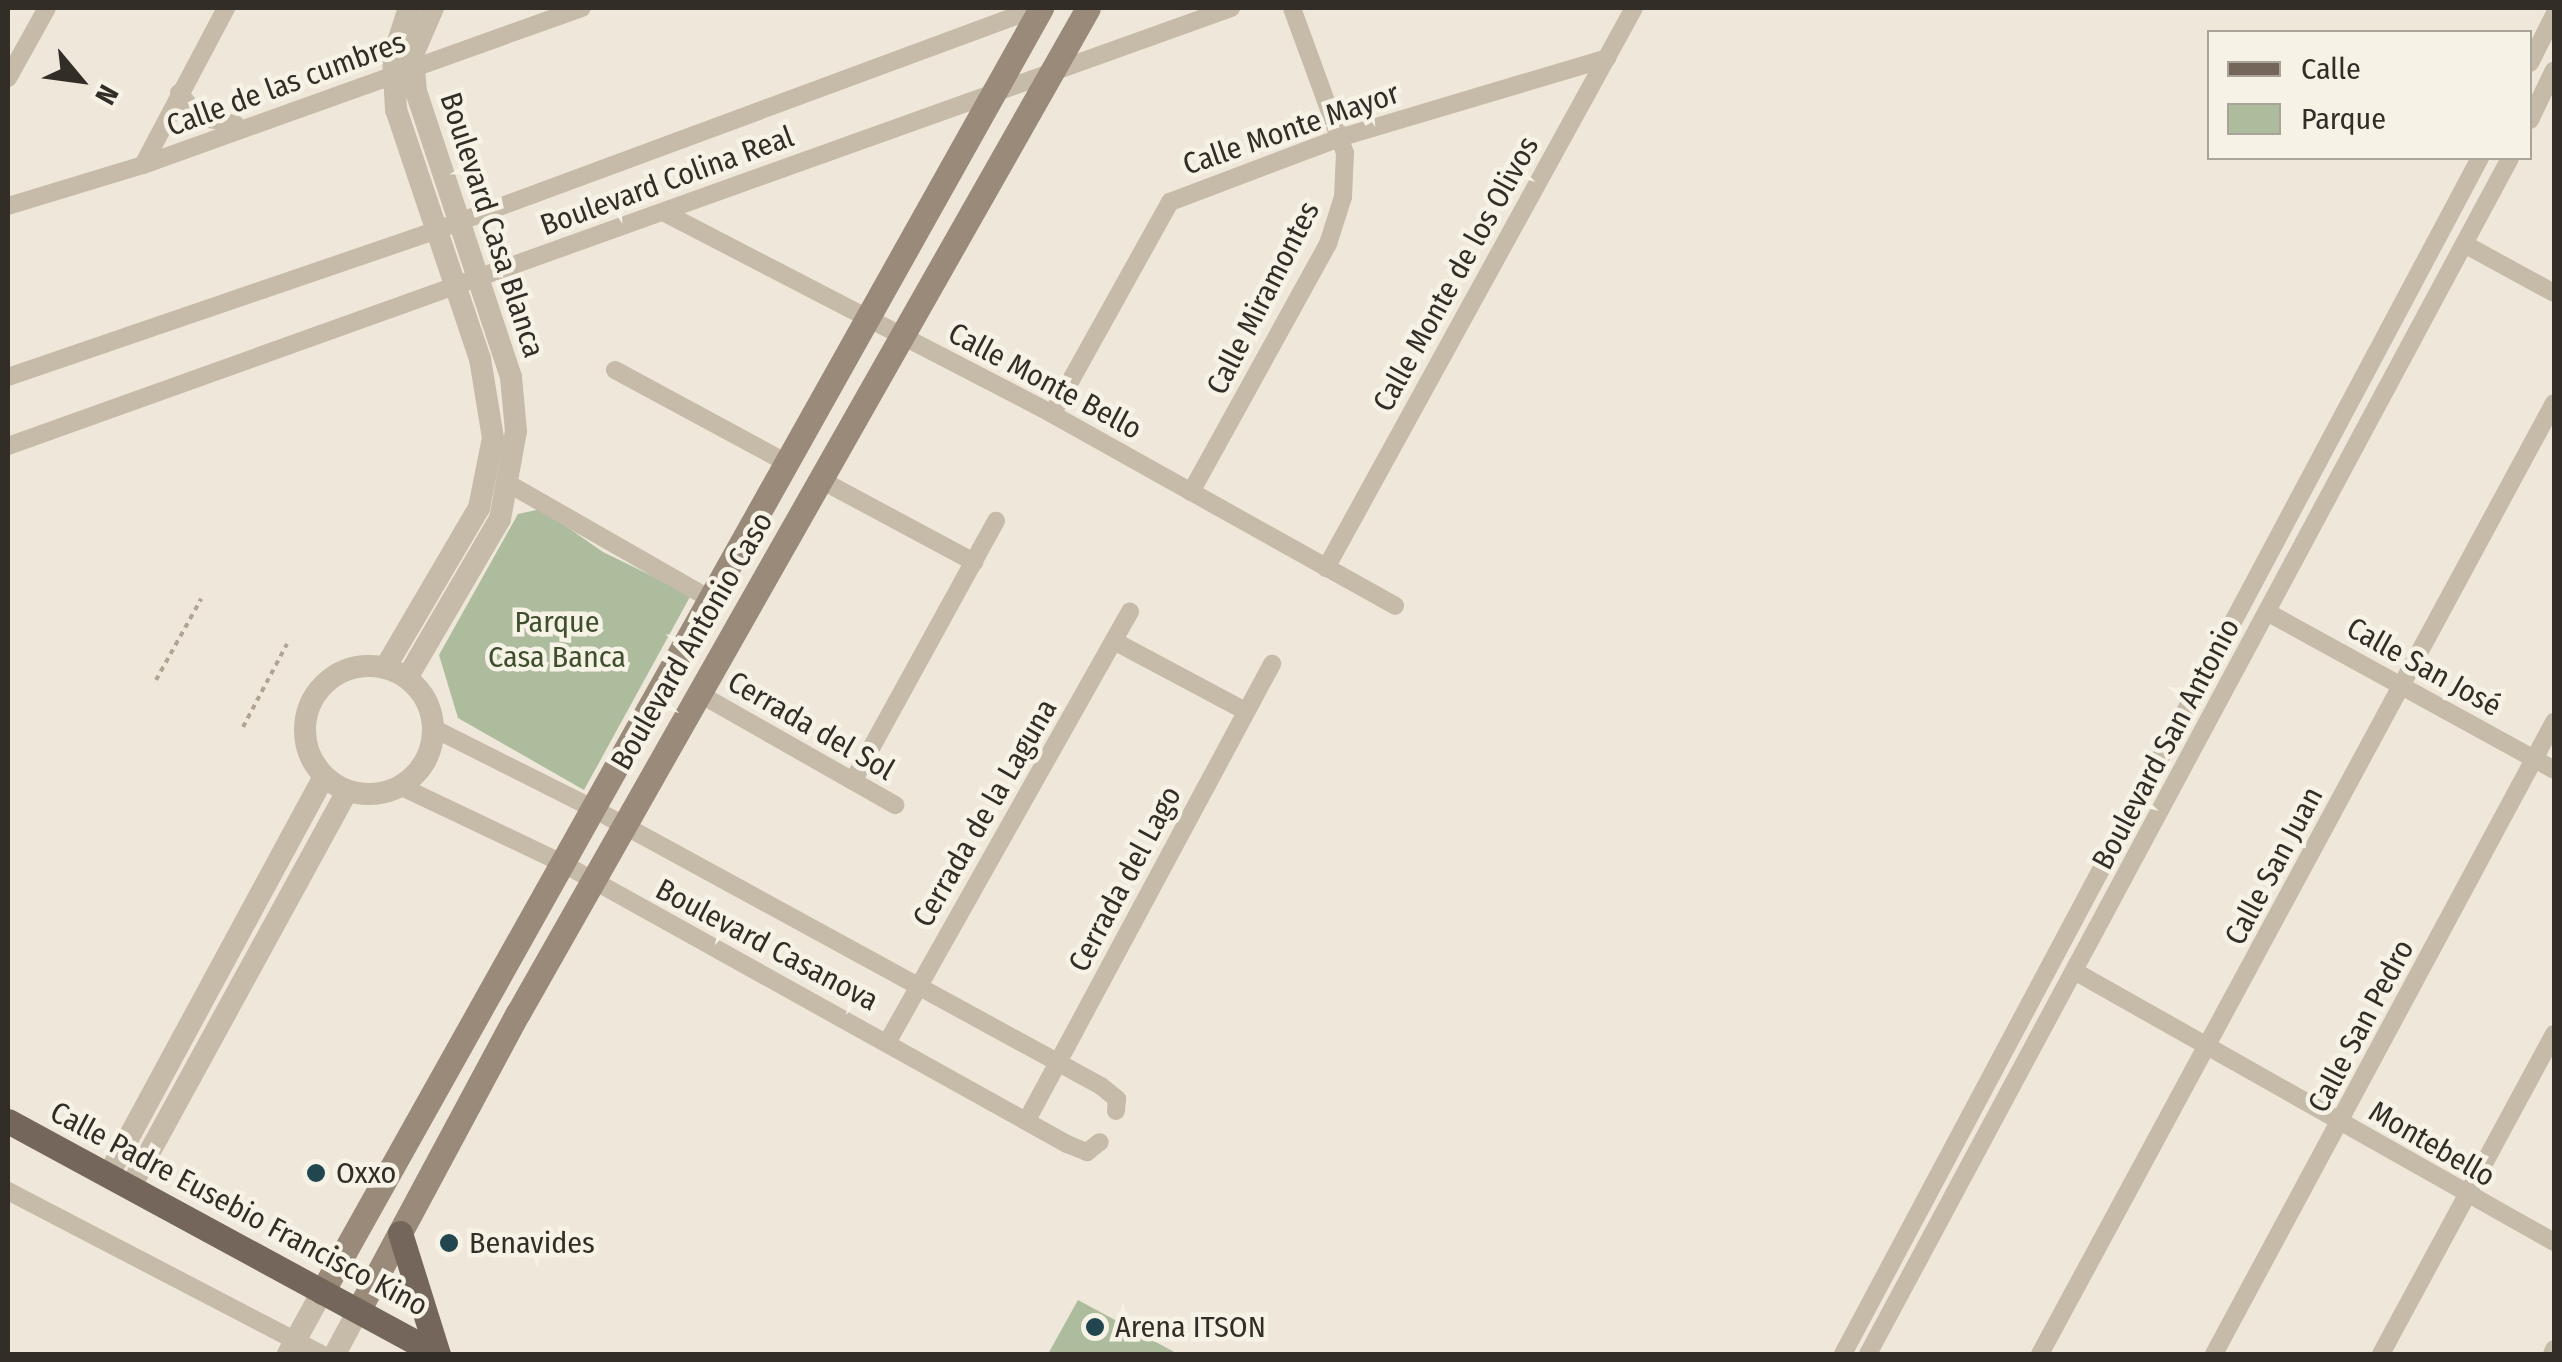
<!DOCTYPE html>
<meta charset="utf-8">
<style>
body{margin:0}
#map{position:relative;width:2562px;height:1362px;overflow:hidden;background:#efe8da;font-family:"Fira Sans Condensed",sans-serif}
div>[style]{position:absolute}
[style*='--x']{left:calc(var(--x)*1px);top:calc(var(--y)*1px);width:calc(var(--w)*1px);rotate:calc(var(--a)*1deg)}
.green>*{inset:0;background:#acbc9c}
.path>*{height:4px;margin-top:-2px;transform-origin:0;background:repeating-linear-gradient(90deg,#b1a492 0 5px,transparent 0 10px)}
.minor>*{height:18px;margin:-9px;padding:0 9px;transform-origin:9px;border-radius:9px;background:#c6baa8}
.tertiary>*{height:22px;margin:-11px;padding:0 11px;transform-origin:11px;border-radius:11px;background:#c6baa8}
.tertiary>.ring{margin:-11px;padding:0;box-sizing:content-box;background:none;border:22px solid #c6baa8;border-radius:50%}
.secondary>*{height:25px;margin:-12.5px;padding:0 12.5px;transform-origin:12.5px;border-radius:12.5px;background:#998a79}
.primary>*{height:25px;margin:-12.5px;padding:0 12.5px;transform-origin:12.5px;border-radius:12.5px;background:#74665a}
.dots>*{width:28px;height:28px;translate:-50% -50%;box-sizing:border-box;border:5px solid #f7f2e6;border-radius:50%}
span{translate:-50% -50%;white-space:nowrap;text-align:center;line-height:1.15;-webkit-text-stroke:9px #f7f2e6;paint-order:stroke}
.street-label{font-size:30px;color:#332d27}
.park-label{font-size:30px;color:#3d4f2d}
.poi-label{font-size:30px;color:#332d27}
.left{translate:0 -50%;text-align:left}
.frame{position:absolute;inset:0;border:10px solid #332d27;pointer-events:none}
.legend{position:absolute;left:2207px;top:30px;width:325px;height:130px;box-sizing:border-box;background:#f7f2e6;border:2px solid #a9a39a;margin:0;padding:12px 18px;list-style:none;font-size:30px;color:#332d27}
.legend li{display:flex;align-items:center;gap:20px;height:50px}
.legend b{width:50px;border:2px solid #a9a39a}
.north{position:absolute;left:30px;top:30px;width:100px;height:100px;-webkit-text-stroke:8px #f7f2e6;paint-order:stroke;rotate:119deg;font-size:28px;font-weight:700;line-height:40px;text-align:center;color:#332d27}
.north::after{content:'';display:block;margin:auto;width:35px;height:45px;background:#332d27;clip-path:polygon(50% 0,100% 100%,50% 72%,0 100%)}
</style>
<div id="map">
<div class="green">
<i style="clip-path:polygon(541px 509px,603px 552px,691px 595px,584px 790px,458px 718px,439px 655px,518px 514px)"></i>
<i style="clip-path:polygon(1078px 1300px,1178px 1354px,1048px 1354px)"></i>
</div>
<div class="path">
<i style="--x:156;--y:680;--w:93;--a:-60.9"></i>
<i style="--x:243;--y:727;--w:94;--a:-62.1"></i>
</div>
<div class="minor">
<i style="--x:2530;--y:63;--w:54;--a:-63.4"></i>
<i style="--x:8;--y:78;--w:80;--a:-60.9"></i>
<i style="--x:179;--y:93;--w:31;--a:50"></i>
<i style="--x:199;--y:117;--w:37;--a:11"></i>
<i style="--x:2530;--y:120;--w:55;--a:-64.4"></i>
<i style="--x:143;--y:165;--w:178;--a:-62.1"></i>
<i style="--x:8;--y:206;--w:141;--a:-16.9"></i>
<i style="--x:143;--y:165;--w:466;--a:-19.7"></i>
<i style="--x:665;--y:213;--w:436;--a:27.4"></i>
<i style="--x:1052;--y:414;--w:393;--a:29.2"></i>
<i style="--x:2466;--y:245;--w:100;--a:28.6"></i>
<i style="--x:615;--y:370;--w:193;--a:28.4"></i>
<i style="--x:8;--y:377;--w:453;--a:-18.9"></i>
<i style="--x:437;--y:230;--w:640;--a:-20.3"></i>
<i style="--x:1052;--y:414;--w:243;--a:-60.9"></i>
<i style="--x:1170;--y:202;--w:181;--a:-20.7"></i>
<i style="--x:1339;--y:138;--w:280;--a:-16.6"></i>
<i style="--x:8;--y:446;--w:1299;--a:-19.7"></i>
<i style="--x:821;--y:480;--w:174;--a:28.2"></i>
<i style="--x:511;--y:485;--w:232;--a:29.8"></i>
<i style="--x:1191;--y:492;--w:283;--a:-61.1"></i>
<i style="--x:1328;--y:244;--w:49;--a:-72.3"></i>
<i style="--x:1343;--y:197;--w:44;--a:-87.4"></i>
<i style="--x:1345;--y:153;--w:154;--a:-110.1"></i>
<i style="--x:1326;--y:568;--w:639;--a:-61.19"></i>
<i style="--x:2267;--y:612;--w:328;--a:28.8"></i>
<i style="--x:1114;--y:641;--w:149;--a:28.1"></i>
<i style="--x:698;--y:693;--w:227;--a:29.6"></i>
<i style="--x:433;--y:728;--w:180;--a:26.7"></i>
<i style="--x:594;--y:809;--w:578;--a:28.65"></i>
<i style="--x:1101;--y:1086;--w:21;--a:39"></i>
<i style="--x:1117;--y:1099;--w:12;--a:95"></i>
<i style="--x:853;--y:781;--w:297;--a:-61.2"></i>
<i style="--x:400;--y:786;--w:179;--a:25.4"></i>
<i style="--x:562;--y:863;--w:578;--a:29.09"></i>
<i style="--x:1067;--y:1144;--w:22;--a:22"></i>
<i style="--x:1087;--y:1152;--w:16;--a:-38"></i>
<i style="--x:2076;--y:972;--w:549;--a:29.46"></i>
<i style="--x:888;--y:1041;--w:493;--a:-60.6"></i>
<i style="--x:1027;--y:1120;--w:518;--a:-61.75"></i>
<i style="--x:8;--y:1191;--w:353;--a:27.5"></i>
<i style="--x:1843;--y:1354;--w:1355;--a:-61.96"></i>
<i style="--x:1868;--y:1354;--w:1357;--a:-61.77"></i>
<i style="--x:2040;--y:1354;--w:1081;--a:-61.61"></i>
<i style="--x:2214;--y:1354;--w:718;--a:-61.72"></i>
<i style="--x:2381;--y:1354;--w:364;--a:-61.6"></i>
<i style="--x:2552;--y:1354;--w:5;--a:-68"></i>
</div>
<div class="tertiary">
<i class="ring" style="left:305px;top:666px;width:106px;height:106px"></i>
<i style="--x:385;--y:668;--w:186;--a:-59.6"></i>
<i style="--x:479;--y:508;--w:71;--a:-78.7"></i>
<i style="--x:493;--y:438;--w:80;--a:-99.3"></i>
<i style="--x:480;--y:359;--w:263;--a:-108.6"></i>
<i style="--x:396;--y:110;--w:53;--a:-93.2"></i>
<i style="--x:393;--y:57;--w:52;--a:-71.9"></i>
<i style="--x:407;--y:678;--w:184;--a:-59.7"></i>
<i style="--x:500;--y:519;--w:89;--a:-79.7"></i>
<i style="--x:516;--y:431;--w:54;--a:-95.3"></i>
<i style="--x:511;--y:377;--w:300;--a:-108.4"></i>
<i style="--x:416;--y:92;--w:38;--a:-95"></i>
<i style="--x:413;--y:54;--w:50;--a:-66.5"></i>
<i style="--x:109;--y:1174;--w:452;--a:-61.6"></i>
<i style="--x:131;--y:1186;--w:450;--a:-61.3"></i>
<i style="--x:288;--y:1354;--w:71;--a:-61.3"></i>
<i style="--x:335;--y:1354;--w:51;--a:-61.9"></i>
</div>
<div class="secondary">
<i style="--x:322;--y:1292;--w:1472;--a:-60.75"></i>
<i style="--x:359;--y:1309;--w:336;--a:-61.8"></i>
<i style="--x:518;--y:1013;--w:1155;--a:-60.44"></i>
</div>
<div class="primary">
<i style="--x:8;--y:1121;--w:489;--a:28.5"></i>
<i style="--x:400;--y:1233;--w:127;--a:72.6"></i>
</div>
<div class="dots">
<i style="left:316px;top:1173px;background:#214650"></i>
<i style="left:449px;top:1243px;background:#214650"></i>
<i style="left:1095px;top:1327px;background:#214650"></i>
</div>
<div class="street-label">
<span style="left:286px;top:84px;rotate:-20deg">Calle de las cumbres</span>
<span style="left:1291px;top:129px;rotate:-19deg">Calle Monte Mayor</span>
<span style="left:667px;top:181px;rotate:-20deg">Boulevard Colina Real</span>
<span style="left:492px;top:225px;rotate:72deg">Boulevard Casa Blanca</span>
<span style="left:1456px;top:274px;rotate:-61deg">Calle Monte de los Olivos</span>
<span style="left:1263px;top:298px;rotate:-63deg">Calle Miramontes</span>
<span style="left:1045px;top:381px;rotate:28deg">Calle Monte Bello</span>
<span style="left:692px;top:641px;rotate:-60deg">Boulevard Antonio Caso</span>
<span style="left:2424px;top:667px;rotate:29deg">Calle San José</span>
<span style="left:811px;top:726px;rotate:30deg">Cerrada del Sol</span>
<span style="left:2166px;top:744px;rotate:-62deg">Boulevard San Antonio</span>
<span style="left:985px;top:813px;rotate:-60deg">Cerrada de la Laguna</span>
<span style="left:2274px;top:866px;rotate:-62deg">Calle San Juan</span>
<span style="left:1125px;top:879px;rotate:-62deg">Cerrada del Lago</span>
<span style="left:767px;top:945px;rotate:28deg">Boulevard Casanova</span>
<span style="left:2361px;top:1026px;rotate:-62deg">Calle San Pedro</span>
<span style="left:2432px;top:1144px;rotate:30deg">Montebello</span>
<span style="left:239px;top:1209px;rotate:28deg">Calle Padre Eusebio Francisco Kino</span>
</div>
<div class="park-label">
<span style="left:557px;top:639px">Parque<br>Casa Banca</span>
</div>
<div class="poi-label">
<span class="left" style="left:336px;top:1173px">Oxxo</span>
<span class="left" style="left:469px;top:1243px">Benavides</span>
<span class="left" style="left:1115px;top:1327px">Arena ITSON</span>
</div>
<div class="frame"></div>
<ul class="legend">
<li><b style="height:12px;background:#74665a"></b>Calle</li>
<li><b style="height:28px;background:#acbc9c"></b>Parque</li>
</ul>
<div class="north">N</div>
</div>
